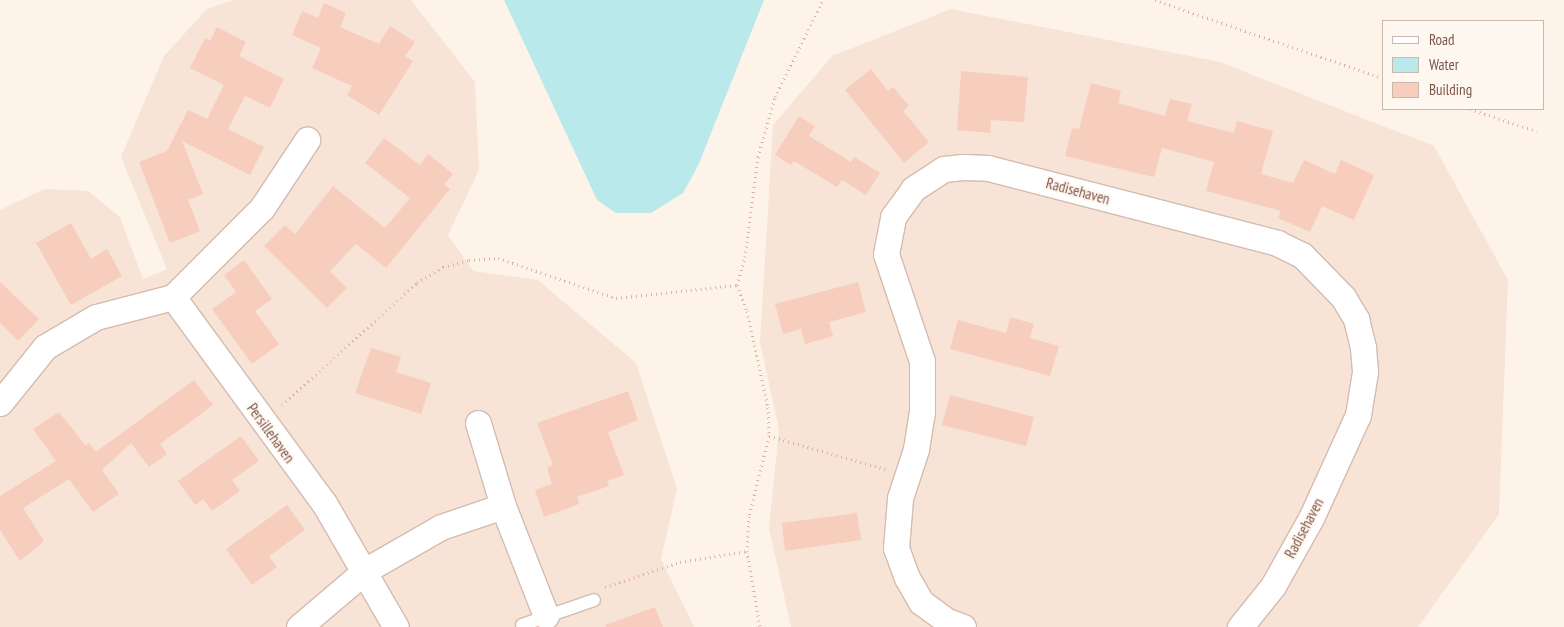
<!DOCTYPE html>
<style>
body{margin:0}
#map{position:relative;width:1564px;height:627px;overflow:hidden;background:#fef3e8;font-family:"PT Sans Narrow",sans-serif}
div>[style]{position:absolute}
[style*='--x']{left:calc(var(--x)*1px);top:calc(var(--y)*1px);width:calc(var(--w)*1px);rotate:calc(var(--a)*1deg)}
.residential>*{inset:0;background:#f7e4d6}
.water>*{inset:0;background:#bae9eb}
.building>*{inset:0;background:#f7cdbd}
.path>*{height:3px;margin-top:-1.5px;transform-origin:0;background:repeating-linear-gradient(90deg,#ddb09f 0 1px,transparent 0 5px)}
.roads{filter:drop-shadow(1px 0 #d5bbaf) drop-shadow(-1px 0 #d5bbaf) drop-shadow(0 1px #d5bbaf) drop-shadow(0 -1px #d5bbaf)}
.lane>*{height:12px;margin:-6px;padding:0 6px;transform-origin:6px;border-radius:6px;background:#fff}
.street>*{height:25px;margin:-12.5px;padding:0 12.5px;transform-origin:12.5px;border-radius:12.5px;background:#fff}
span{translate:-50% -50%;white-space:nowrap;text-align:center;line-height:1.15;-webkit-text-stroke:4px #fff8f1;paint-order:stroke}
.street-label{font-size:15px;color:#7c5548}
.legend{position:absolute;left:1382px;top:20px;width:162px;height:90px;box-sizing:border-box;background:#fff8f1;border:1px solid #cbb7ad;margin:0;padding:6px 9px;list-style:none;font-size:15px;color:#7c5548}
.legend li{display:flex;align-items:center;gap:10px;height:25px}
.legend b{width:25px;border:1px solid #cbb7ad}
</style>
<div id="map">
<div class="residential">
<i style="clip-path:polygon(233px 0,411px 0,475px 82px,479px 170px,448px 235px,473px 271px,538px 280px,636px 363px,677px 489px,661px 559px,694px 627px,0 627px,0 210px,44px 189px,88px 191px,120px 217px,143px 279px,167px 269px,121px 157px,164px 56px,207px 9px)"></i>
<i style="clip-path:polygon(951px 9px,1220px 62px,1434px 146px,1508px 280px,1499px 514px,1418px 627px,791px 627px,769px 528px,779px 430px,760px 342px,773px 125px,832px 56px)"></i>
</div>
<div class="water">
<i style="clip-path:polygon(504px 0,764px 0,698px 166px,683px 193px,651px 213px,616px 213px,597px 200px)"></i>
</div>
<div class="building">
<i style="clip-path:polygon(324px 3px,346px 13px,340px 27px,379px 44px,390px 26px,415px 42px,405px 56px,413px 61px,379px 115px,347px 95px,352px 86px,312px 68px,321px 48px,292px 35px,302px 11px,318px 18px)"></i>
<i style="clip-path:polygon(217px 27px,246px 42px,239px 56px,284px 79px,270px 108px,245px 96px,228px 129px,264px 147px,250px 175px,182px 141px,203px 194px,188px 200px,200px 231px,170px 243px,139px 162px,167px 151px,188px 110px,207px 119px,224px 85px,190px 68px,205px 38px,210px 41px)"></i>
<i style="clip-path:polygon(871px 69px,888px 91px,893px 87px,909px 106px,903px 111px,929px 142px,904px 163px,845px 90px)"></i>
<i style="clip-path:polygon(961px 71px,1028px 77px,1024px 122px,991px 120px,990px 133px,957px 130px)"></i>
<i style="clip-path:polygon(1091px 83px,1121px 91px,1118px 103px,1165px 116px,1170px 99px,1192px 104px,1187px 121px,1234px 133px,1237px 121px,1273px 131px,1261px 174px,1293px 183px,1304px 160px,1335px 174px,1341px 160px,1374px 175px,1354px 220px,1322px 206px,1310px 232px,1278px 218px,1281px 211px,1206px 191px,1214px 162px,1162px 148px,1154px 177px,1065px 156px,1072px 128px,1079px 129px)"></i>
<i style="clip-path:polygon(799px 116px,815px 126px,809px 136px,851px 162px,854px 157px,880px 173px,866px 195px,842px 180px,837px 187px,794px 161px,791px 165px,775px 155px)"></i>
<i style="clip-path:polygon(384px 138px,420px 165px,428px 154px,453px 174px,444px 184px,450px 189px,386px 268px,356px 244px,330px 271px,347px 288px,327px 308px,264px 246px,285px 225px,295px 234px,333px 186px,385px 228px,410px 198px,365px 163px)"></i>
<i style="clip-path:polygon(71px 223px,91px 259px,107px 249px,122px 276px,71px 305px,36px 243px)"></i>
<i style="clip-path:polygon(244px 260px,272px 299px,255px 311px,279px 344px,252px 364px,212px 309px,236px 292px,224px 275px)"></i>
<i style="clip-path:polygon(0 282px,39px 319px,18px 341px,0 323px)"></i>
<i style="clip-path:polygon(858px 282px,866px 312px,829px 322px,833px 336px,805px 344px,801px 329px,783px 334px,775px 304px)"></i>
<i style="clip-path:polygon(1010px 317px,1034px 324px,1030px 338px,1059px 346px,1050px 376px,950px 349px,958px 320px,1006px 333px)"></i>
<i style="clip-path:polygon(371px 348px,401px 357px,396px 372px,431px 383px,421px 414px,355px 393px)"></i>
<i style="clip-path:polygon(194px 380px,213px 405px,160px 444px,167px 454px,149px 467px,131px 443px,102px 470px,119px 494px,93px 512px,69px 479px,23px 508px,44px 541px,20px 561px,0 530px,0 496px,56px 461px,33px 429px,59px 412px,86px 446px,89px 443px,96px 452px)"></i>
<i style="clip-path:polygon(628px 391px,638px 420px,608px 432px,624px 475px,607px 481px,609px 486px,577px 497px,579px 504px,544px 517px,535px 490px,552px 484px,547px 468px,553px 465px,537px 423px)"></i>
<i style="clip-path:polygon(950px 395px,1034px 417px,1026px 446px,942px 425px)"></i>
<i style="clip-path:polygon(241px 436px,259px 461px,232px 480px,240px 491px,212px 511px,203px 499px,195px 505px,178px 481px)"></i>
<i style="clip-path:polygon(287px 505px,305px 530px,269px 556px,277px 567px,252px 585px,226px 549px)"></i>
<i style="clip-path:polygon(857px 513px,861px 540px,785px 551px,782px 523px)"></i>
<i style="clip-path:polygon(655px 607px,663px 627px,606px 627px,605px 625px)"></i>
</div>
<div class="path">
<i style="--x:1155;--y:0;--w:241;--a:18.9"></i>
<i style="--x:1470;--y:109;--w:70;--a:18.4"></i>
<i style="--x:737;--y:285;--w:29;--a:-74"></i>
<i style="--x:745;--y:257;--w:101;--a:-82.6"></i>
<i style="--x:758;--y:157;--w:62;--a:-74.2"></i>
<i style="--x:775;--y:97;--w:108;--a:-63.7"></i>
<i style="--x:282;--y:405;--w:182;--a:-42.1"></i>
<i style="--x:417;--y:283;--w:31;--a:-32"></i>
<i style="--x:443;--y:267;--w:27;--a:-15"></i>
<i style="--x:469;--y:260;--w:29;--a:-4"></i>
<i style="--x:498;--y:258;--w:125;--a:18.7"></i>
<i style="--x:616;--y:298;--w:122;--a:-6.1"></i>
<i style="--x:737;--y:285;--w:28;--a:69"></i>
<i style="--x:747;--y:311;--w:98;--a:77.7"></i>
<i style="--x:768;--y:407;--w:29;--a:88"></i>
<i style="--x:769;--y:436;--w:82;--a:104"></i>
<i style="--x:749;--y:516;--w:35;--a:93"></i>
<i style="--x:747;--y:551;--w:77;--a:80.3"></i>
<i style="--x:769;--y:436;--w:122;--a:15.8"></i>
<i style="--x:605;--y:587;--w:79;--a:-18.4"></i>
<i style="--x:680;--y:562;--w:68;--a:-9.3"></i>
</div>
<div class="roads">
<div class="lane">
<i style="--x:522;--y:625;--w:76;--a:-19.1"></i>
</div>
<div class="street">
<i style="--x:173;--y:297;--w:255;--a:53.8"></i>
<i style="--x:324;--y:503;--w:143;--a:59.9"></i>
<i style="--x:0;--y:403;--w:72;--a:-51.2"></i>
<i style="--x:45;--y:347;--w:59;--a:-30.5"></i>
<i style="--x:96;--y:317;--w:80;--a:-14.6"></i>
<i style="--x:173;--y:297;--w:126;--a:-45"></i>
<i style="--x:262;--y:208;--w:82;--a:-56.5"></i>
<i style="--x:478;--y:423;--w:87;--a:73.2"></i>
<i style="--x:503;--y:506;--w:118;--a:68.6"></i>
<i style="--x:299;--y:627;--w:88;--a:-40.4"></i>
<i style="--x:366;--y:570;--w:86;--a:-29.8"></i>
<i style="--x:441;--y:527;--w:65;--a:-18.7"></i>
<i style="--x:963;--y:627;--w:17;--a:-159"></i>
<i style="--x:947;--y:621;--w:32;--a:-144"></i>
<i style="--x:921;--y:602;--w:28;--a:-120"></i>
<i style="--x:907;--y:578;--w:32;--a:-110"></i>
<i style="--x:896;--y:548;--w:50;--a:-85.4"></i>
<i style="--x:900;--y:498;--w:52;--a:-71.9"></i>
<i style="--x:916;--y:449;--w:36;--a:-81"></i>
<i style="--x:922;--y:413;--w:52;--a:-90"></i>
<i style="--x:922;--y:361;--w:113;--a:-108.6"></i>
<i style="--x:886;--y:254;--w:38;--a:-79"></i>
<i style="--x:893;--y:217;--w:34;--a:-54"></i>
<i style="--x:913;--y:189;--w:37;--a:-33"></i>
<i style="--x:944;--y:169;--w:19;--a:-6"></i>
<i style="--x:963;--y:167;--w:25;--a:2"></i>
<i style="--x:988;--y:168;--w:299;--a:14.5"></i>
<i style="--x:1277;--y:243;--w:28;--a:26"></i>
<i style="--x:1302;--y:255;--w:59;--a:45.7"></i>
<i style="--x:1343;--y:297;--w:26;--a:59"></i>
<i style="--x:1356;--y:319;--w:30;--a:76"></i>
<i style="--x:1363;--y:348;--w:24;--a:85"></i>
<i style="--x:1365;--y:372;--w:44;--a:99.2"></i>
<i style="--x:1358;--y:415;--w:113;--a:114.5"></i>
<i style="--x:1311;--y:518;--w:78;--a:119.2"></i>
<i style="--x:1273;--y:586;--w:53;--a:128.8"></i>
</div>
</div>
<div class="street-label">
<span style="left:1078px;top:191px;rotate:15deg">Radisehaven</span>
<span style="left:271px;top:433px;rotate:54deg">Persillehaven</span>
<span style="left:1304px;top:528px;rotate:-62deg">Radisehaven</span>
</div>
<ul class="legend">
<li><b style="height:6px;background:#fff"></b>Road</li>
<li><b style="height:14px;background:#bae9eb"></b>Water</li>
<li><b style="height:14px;background:#f7cdbd"></b>Building</li>
</ul>
</div>
